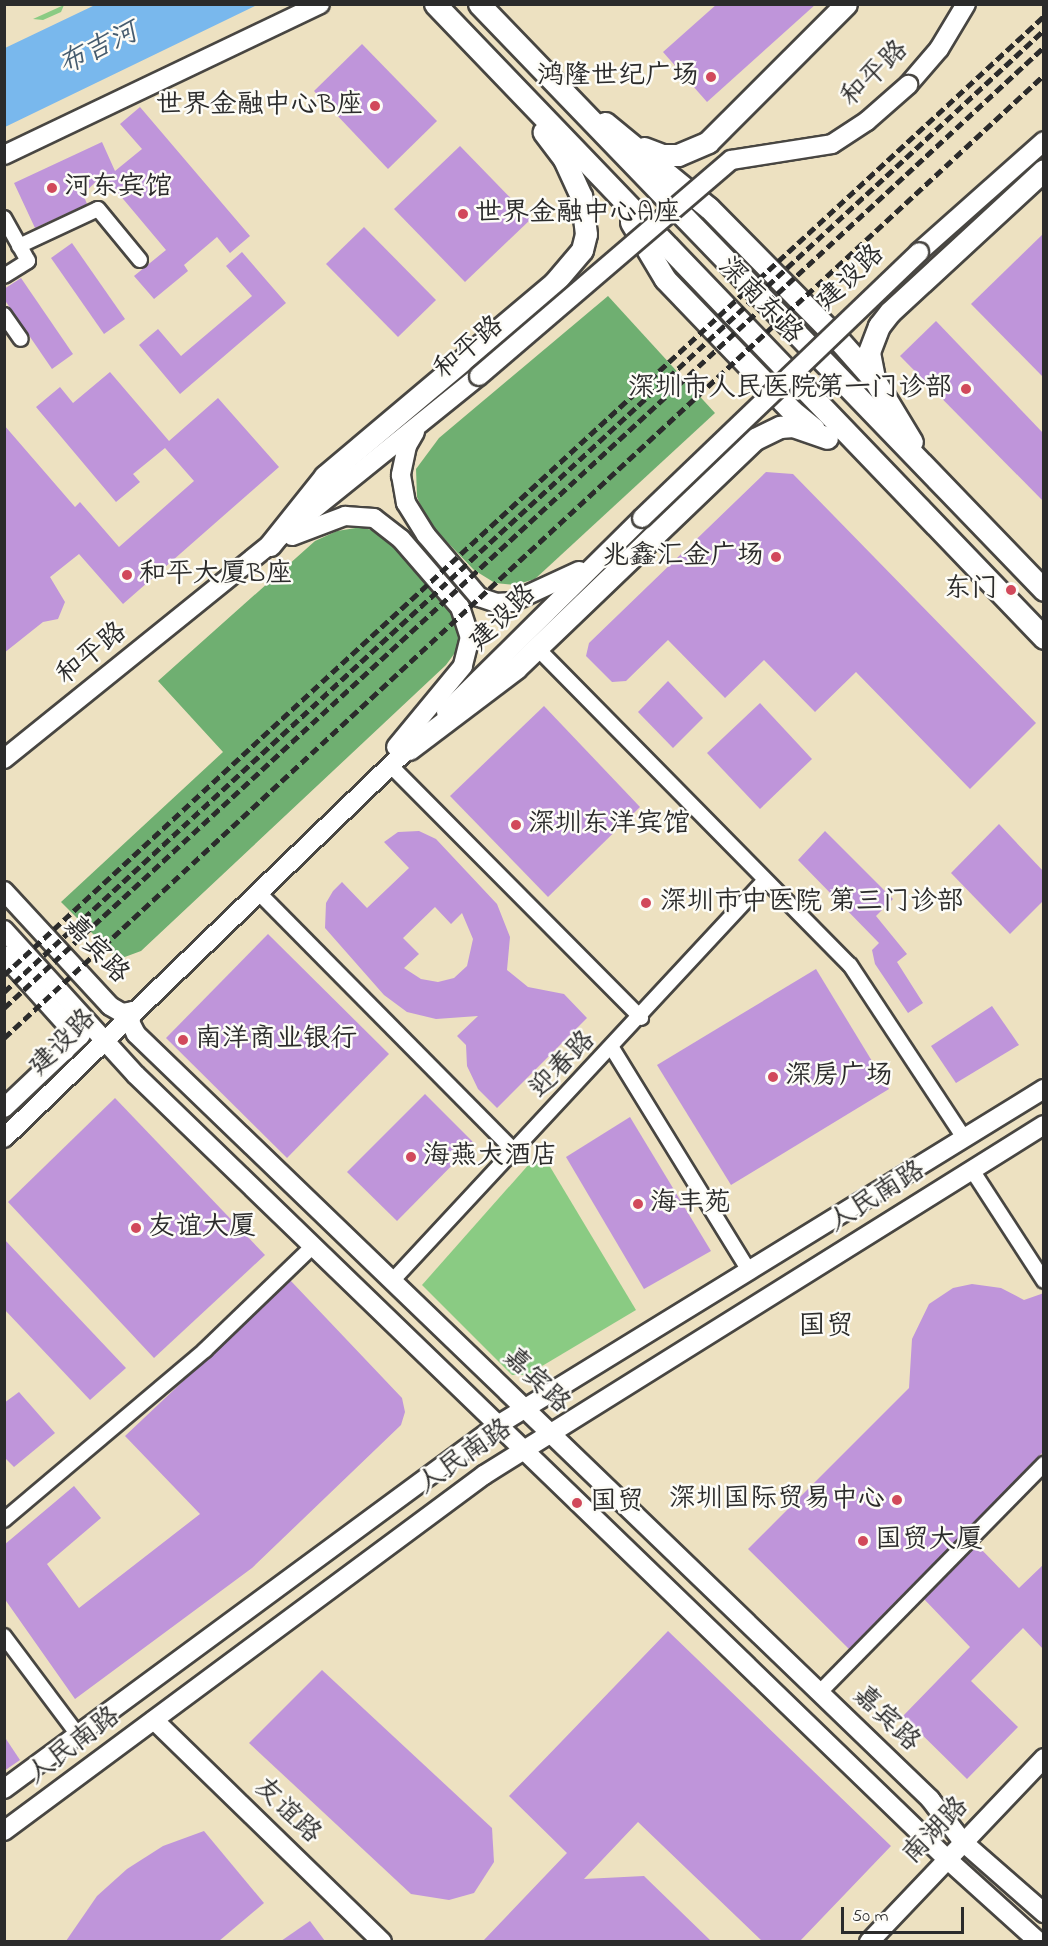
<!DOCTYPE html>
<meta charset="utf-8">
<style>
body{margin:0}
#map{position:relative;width:1048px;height:1946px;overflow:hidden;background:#ede1c1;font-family:"Indie Flower","LXGW WenKai TC",sans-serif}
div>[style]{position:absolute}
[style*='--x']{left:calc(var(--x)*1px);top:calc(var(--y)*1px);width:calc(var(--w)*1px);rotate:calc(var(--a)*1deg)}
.green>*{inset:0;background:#8acb83}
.forest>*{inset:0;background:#6faf71}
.water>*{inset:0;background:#79b8ed}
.building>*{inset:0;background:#bf95da}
.roads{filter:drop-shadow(2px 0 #484642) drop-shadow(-2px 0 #484642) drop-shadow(0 2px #484642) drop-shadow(0 -2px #484642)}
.street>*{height:14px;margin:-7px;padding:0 7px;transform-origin:7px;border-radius:7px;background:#fff}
.secondary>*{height:18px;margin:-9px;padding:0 9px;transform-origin:9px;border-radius:9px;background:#fff}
.primary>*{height:21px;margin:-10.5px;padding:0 10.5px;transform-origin:10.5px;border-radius:10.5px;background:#fff}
.rail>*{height:4.5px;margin-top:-2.25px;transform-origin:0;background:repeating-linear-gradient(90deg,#2b2b2b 0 9px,transparent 0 13.5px)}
.bridges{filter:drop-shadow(2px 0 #484642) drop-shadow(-2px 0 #484642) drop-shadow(0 2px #484642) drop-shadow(0 -2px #484642)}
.secondary-bridge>*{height:18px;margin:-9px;padding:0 9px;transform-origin:9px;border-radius:9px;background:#fff}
.dots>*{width:16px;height:16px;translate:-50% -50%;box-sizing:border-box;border:3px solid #fdfcf7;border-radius:50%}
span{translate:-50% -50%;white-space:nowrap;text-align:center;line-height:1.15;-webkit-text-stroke:5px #fdfcf7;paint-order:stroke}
.street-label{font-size:27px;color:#2b2b2b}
.poi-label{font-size:27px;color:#2b2b2b}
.right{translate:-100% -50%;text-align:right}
.left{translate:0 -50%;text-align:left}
.water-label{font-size:28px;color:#465c6f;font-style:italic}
.neighbourhood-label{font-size:28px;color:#2b2b2b}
.frame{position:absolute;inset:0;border:6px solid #2b2b2b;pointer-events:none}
.scale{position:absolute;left:841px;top:1907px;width:123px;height:27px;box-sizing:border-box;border:3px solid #2b2b2b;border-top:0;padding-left:8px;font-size:18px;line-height:21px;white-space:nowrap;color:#2b2b2b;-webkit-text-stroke:4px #fdfcf7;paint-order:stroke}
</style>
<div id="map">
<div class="green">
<i style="clip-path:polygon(64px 5px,61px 12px,43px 20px,33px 19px)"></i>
<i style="clip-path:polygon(538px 1154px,546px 1160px,636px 1310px,527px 1375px,512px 1375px,422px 1285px)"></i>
</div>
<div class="forest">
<i style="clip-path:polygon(608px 296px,715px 413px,535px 579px,515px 585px,495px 583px,474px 570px,428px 522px,417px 497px,416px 469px,439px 438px)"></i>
<i style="clip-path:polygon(362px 527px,380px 533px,397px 548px,458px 619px,461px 635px,457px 650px,446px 665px,141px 951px,122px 958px,114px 955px,61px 902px,223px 752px,158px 681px,315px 541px,337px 531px)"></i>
</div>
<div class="water">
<i style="clip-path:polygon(95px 5px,95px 4px,257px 5px,5px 127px,5px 48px)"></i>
</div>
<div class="building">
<i style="clip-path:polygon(717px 4px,816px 4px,707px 102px,663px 52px)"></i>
<i style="clip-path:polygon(362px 44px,437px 121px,388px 169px,314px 91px)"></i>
<i style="clip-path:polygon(140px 107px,250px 236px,230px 253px,217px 237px,184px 265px,188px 271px,154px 299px,134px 276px,166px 250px,103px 175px,83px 194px,87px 204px,35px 228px,14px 183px,102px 142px,115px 171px,142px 149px,120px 124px)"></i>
<i style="clip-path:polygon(460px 146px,531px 219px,465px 282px,394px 209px)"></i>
<i style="clip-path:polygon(364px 227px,436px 300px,398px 337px,326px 264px)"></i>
<i style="clip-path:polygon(1044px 233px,1044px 378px,971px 304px)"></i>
<i style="clip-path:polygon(72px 243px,125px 319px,104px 334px,51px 258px)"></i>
<i style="clip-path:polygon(242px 252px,286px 303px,180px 394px,139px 345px,158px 329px,181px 356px,252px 296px,226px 266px)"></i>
<i style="clip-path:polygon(21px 278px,73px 354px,52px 369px,4px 299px,4px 289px)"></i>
<i style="clip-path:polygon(936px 321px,1044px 434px,1044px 502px,900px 356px)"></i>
<i style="clip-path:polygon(110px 372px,169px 441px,218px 398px,279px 467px,123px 604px,79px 554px,50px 577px,65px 602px,58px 619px,43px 622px,4px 653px,4px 425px,75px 507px,80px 502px,119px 547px,194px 481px,165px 448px,133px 474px,140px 482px,116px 502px,36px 407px,60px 387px,73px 403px)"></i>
<i style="clip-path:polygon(766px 472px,793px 474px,1036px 723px,970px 789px,856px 672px,815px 712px,764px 660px,725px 698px,668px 640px,626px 681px,612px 682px,586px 656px,589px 643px)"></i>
<i style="clip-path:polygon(668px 681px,703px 718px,673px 748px,638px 712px)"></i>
<i style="clip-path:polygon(760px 703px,812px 759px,760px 809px,707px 753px)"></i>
<i style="clip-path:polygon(544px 706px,640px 807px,548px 897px,450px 796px)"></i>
<i style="clip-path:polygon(999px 824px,1044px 872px,1044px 900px,1010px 934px,951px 873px)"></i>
<i style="clip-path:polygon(evenodd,419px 831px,436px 839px,497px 904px,510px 937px,507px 970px,528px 987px,564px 994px,587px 1018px,497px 1108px,478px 1089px,467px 1066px,466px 1045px,457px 1036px,478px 1016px,436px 1019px,407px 1012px,384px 995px,325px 928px,326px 903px,333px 891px,342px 882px,367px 908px,409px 868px,384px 842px,398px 832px,419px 831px,435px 907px,451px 924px,462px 913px,473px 939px,467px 966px,454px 978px,438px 982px,421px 979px,404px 968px,419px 954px,403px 938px,435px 907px)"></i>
<i style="clip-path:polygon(825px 831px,893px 899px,876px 916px,907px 954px,897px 962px,923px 1003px,908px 1013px,875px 964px,872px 950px,879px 943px,798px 860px)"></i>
<i style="clip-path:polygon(268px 934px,389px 1054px,287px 1158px,166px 1038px)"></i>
<i style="clip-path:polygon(816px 969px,889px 1089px,731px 1185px,657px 1065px)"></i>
<i style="clip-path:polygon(992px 1006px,1019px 1045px,956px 1083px,931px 1046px)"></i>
<i style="clip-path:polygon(425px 1094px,474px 1143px,397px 1221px,347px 1172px)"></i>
<i style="clip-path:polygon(115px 1098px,265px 1255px,154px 1358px,8px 1202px)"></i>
<i style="clip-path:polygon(630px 1117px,711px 1251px,644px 1289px,566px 1157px)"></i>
<i style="clip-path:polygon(4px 1239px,126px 1368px,90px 1400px,4px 1309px)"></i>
<i style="clip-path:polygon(290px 1280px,402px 1398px,405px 1412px,401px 1425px,252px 1568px,75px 1699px,4px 1598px,4px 1545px,74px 1486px,101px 1518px,47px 1564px,79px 1608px,200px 1514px,125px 1436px)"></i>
<i style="clip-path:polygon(972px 1284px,1001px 1288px,1024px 1300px,1044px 1293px,1044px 1451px,849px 1649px,748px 1549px,909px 1388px,912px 1339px,929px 1304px,953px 1288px)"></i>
<i style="clip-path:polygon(19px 1392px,55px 1433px,14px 1467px,4px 1457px,4px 1403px)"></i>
<i style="clip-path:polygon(977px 1545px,1019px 1588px,1044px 1564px,1044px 1650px,1023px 1628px,971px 1681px,1018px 1727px,967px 1779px,903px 1716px,970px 1647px,924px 1599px)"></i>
<i style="clip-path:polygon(668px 1631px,891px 1846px,800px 1941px,762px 1941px,638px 1822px,584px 1879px,644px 1876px,711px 1941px,483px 1941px,567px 1853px,509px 1796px)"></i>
<i style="clip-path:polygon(322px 1670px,492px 1828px,494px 1862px,474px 1893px,449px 1900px,411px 1894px,249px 1743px)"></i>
<i style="clip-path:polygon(4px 1736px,20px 1760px,4px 1771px)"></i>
<i style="clip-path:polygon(204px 1831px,264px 1903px,219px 1941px,66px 1941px,97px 1896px,127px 1869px,163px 1846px)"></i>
<i style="clip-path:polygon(310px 1921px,325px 1941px,281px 1941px)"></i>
</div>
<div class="roads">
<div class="street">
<i style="--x:4;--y:218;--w:49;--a:60.8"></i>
<i style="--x:28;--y:261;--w:28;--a:148"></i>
<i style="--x:19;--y:246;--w:87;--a:-25.1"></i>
<i style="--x:98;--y:209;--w:66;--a:50.5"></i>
<i style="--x:4;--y:315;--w:29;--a:55"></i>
<i style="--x:538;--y:649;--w:444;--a:45.4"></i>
<i style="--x:850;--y:965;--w:207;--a:56.6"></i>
<i style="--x:391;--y:766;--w:355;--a:45.2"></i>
<i style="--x:258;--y:892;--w:364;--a:45.3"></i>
<i style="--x:612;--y:1048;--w:259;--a:58.4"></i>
<i style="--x:972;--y:1170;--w:132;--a:57"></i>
<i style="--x:393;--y:1280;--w:546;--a:-47.08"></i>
<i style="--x:4;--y:1520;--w:263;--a:-40.2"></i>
<i style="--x:205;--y:1350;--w:150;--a:-43.9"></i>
<i style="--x:4;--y:1636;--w:124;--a:53.2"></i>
<i style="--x:820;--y:1692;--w:320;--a:-45.5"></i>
</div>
<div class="secondary">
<i style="--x:908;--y:85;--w:48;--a:-49.3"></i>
<i style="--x:939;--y:49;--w:52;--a:-59"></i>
<i style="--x:4;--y:155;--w:350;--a:-25.5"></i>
<i style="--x:919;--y:252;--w:167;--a:-41.6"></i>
<i style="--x:415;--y:432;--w:16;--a:120"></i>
<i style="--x:407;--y:446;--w:30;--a:102"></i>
<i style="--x:401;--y:475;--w:28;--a:80"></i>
<i style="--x:406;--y:503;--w:38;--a:58"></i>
<i style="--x:426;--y:535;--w:82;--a:49.5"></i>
<i style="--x:479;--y:597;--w:18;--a:19"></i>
<i style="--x:496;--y:603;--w:16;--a:-4"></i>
<i style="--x:512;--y:602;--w:74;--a:-24.8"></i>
<i style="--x:292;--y:536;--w:57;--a:-20.7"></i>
<i style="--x:345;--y:516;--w:29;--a:4"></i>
<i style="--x:374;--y:518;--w:34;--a:38"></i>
<i style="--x:401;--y:539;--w:90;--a:49.1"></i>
<i style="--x:460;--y:607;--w:32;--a:72"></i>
<i style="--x:470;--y:637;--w:30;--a:104"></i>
<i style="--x:463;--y:666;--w:105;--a:129.6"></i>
<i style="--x:446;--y:712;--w:276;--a:-44.7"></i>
<i style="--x:4;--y:759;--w:610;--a:-38.88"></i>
<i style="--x:4;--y:891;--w:156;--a:47.3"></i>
<i style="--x:110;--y:1006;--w:14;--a:30"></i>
<i style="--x:122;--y:1013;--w:11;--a:-10"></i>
<i style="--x:4;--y:930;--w:196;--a:47.7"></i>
<i style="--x:136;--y:1075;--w:1128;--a:44.03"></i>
<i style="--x:947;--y:1859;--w:124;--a:42.1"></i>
<i style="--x:4;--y:955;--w:94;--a:48"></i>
<i style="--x:67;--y:1025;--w:13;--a:77"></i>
<i style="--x:70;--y:1038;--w:14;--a:111"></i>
<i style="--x:133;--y:1011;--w:11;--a:105"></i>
<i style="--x:130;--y:1022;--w:13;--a:63"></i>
<i style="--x:136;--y:1034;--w:1103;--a:43.93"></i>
<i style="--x:930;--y:1799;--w:54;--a:52.5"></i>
<i style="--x:963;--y:1842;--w:108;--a:41.2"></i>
<i style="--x:4;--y:1108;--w:105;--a:-43.5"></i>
<i style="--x:80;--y:1036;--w:12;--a:-59"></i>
<i style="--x:86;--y:1026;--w:8;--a:-104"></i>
<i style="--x:4;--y:1138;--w:575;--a:-43.94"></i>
<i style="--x:154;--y:1720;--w:318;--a:44.2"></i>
<i style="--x:4;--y:1789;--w:614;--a:-36.38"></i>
<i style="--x:498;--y:1425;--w:641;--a:-31.61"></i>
<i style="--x:4;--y:1831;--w:598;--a:-36.56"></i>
<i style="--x:484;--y:1475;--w:660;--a:-32.01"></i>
<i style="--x:869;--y:1942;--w:254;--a:-46.4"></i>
</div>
<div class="primary">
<i style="--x:435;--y:4;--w:879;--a:46.15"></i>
<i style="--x:479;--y:4;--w:814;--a:46.05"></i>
<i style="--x:605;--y:123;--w:134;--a:39.3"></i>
<i style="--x:709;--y:208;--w:182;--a:45.4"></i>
<i style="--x:837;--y:338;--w:57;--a:48.5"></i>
<i style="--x:875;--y:381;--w:71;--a:58.8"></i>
<i style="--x:644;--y:148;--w:19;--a:21"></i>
<i style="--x:662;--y:155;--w:16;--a:0"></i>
<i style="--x:678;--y:155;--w:33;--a:-23"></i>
<i style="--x:708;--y:142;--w:195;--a:-45"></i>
<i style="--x:631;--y:222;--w:66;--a:59.2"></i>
<i style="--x:665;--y:279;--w:183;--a:46.1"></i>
<i style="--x:792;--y:411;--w:28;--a:39"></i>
<i style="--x:874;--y:378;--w:26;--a:-101"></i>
<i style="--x:869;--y:352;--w:28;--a:-69"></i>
<i style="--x:879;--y:326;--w:18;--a:-52"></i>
<i style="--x:890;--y:312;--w:209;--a:-42.7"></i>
<i style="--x:270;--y:545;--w:88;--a:-51.4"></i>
<i style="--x:325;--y:476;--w:299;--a:-40.1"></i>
<i style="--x:554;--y:283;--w:43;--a:-49.7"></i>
<i style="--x:582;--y:250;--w:16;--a:-76"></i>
<i style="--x:586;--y:234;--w:38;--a:-97"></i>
<i style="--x:581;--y:196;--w:41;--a:-114.7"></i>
<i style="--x:564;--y:159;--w:34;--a:-127"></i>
<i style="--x:409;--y:749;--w:134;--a:-37.1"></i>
<i style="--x:516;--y:668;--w:331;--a:-43.8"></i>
<i style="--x:755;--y:439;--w:28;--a:-26"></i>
<i style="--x:780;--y:427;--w:13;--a:-4"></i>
<i style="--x:793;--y:426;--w:36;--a:19"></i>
</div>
</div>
<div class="rail">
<i style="--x:4;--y:975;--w:1415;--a:-42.68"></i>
<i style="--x:4;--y:992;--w:1417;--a:-42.77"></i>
<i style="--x:4;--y:1008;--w:1416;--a:-42.74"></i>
<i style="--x:4;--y:1038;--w:1417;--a:-42.8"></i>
</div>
<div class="bridges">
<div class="secondary-bridge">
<i style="--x:479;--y:376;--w:332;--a:-40.6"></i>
<i style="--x:731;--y:160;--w:102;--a:-9"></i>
<i style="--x:832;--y:144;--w:42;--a:-33.3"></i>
<i style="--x:867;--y:121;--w:55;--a:-41.3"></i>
<i style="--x:642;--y:518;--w:384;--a:-43.8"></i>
</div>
</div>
<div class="dots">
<i style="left:711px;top:77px;background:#d1495b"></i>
<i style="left:375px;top:106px;background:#d1495b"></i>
<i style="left:52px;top:188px;background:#d1495b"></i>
<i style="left:463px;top:214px;background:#d1495b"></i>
<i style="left:966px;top:389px;background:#d1495b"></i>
<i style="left:776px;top:557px;background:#d1495b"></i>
<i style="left:127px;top:575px;background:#d1495b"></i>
<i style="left:1011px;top:590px;background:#d1495b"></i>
<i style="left:516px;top:825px;background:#d1495b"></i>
<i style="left:646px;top:903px;background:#d1495b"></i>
<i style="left:183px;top:1040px;background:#d1495b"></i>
<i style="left:773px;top:1077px;background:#d1495b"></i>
<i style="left:411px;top:1157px;background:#d1495b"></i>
<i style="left:638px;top:1204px;background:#d1495b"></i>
<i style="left:136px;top:1228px;background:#d1495b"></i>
<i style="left:897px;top:1500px;background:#d1495b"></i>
<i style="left:577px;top:1503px;background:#d1495b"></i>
<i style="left:863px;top:1541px;background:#d1495b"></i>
</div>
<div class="street-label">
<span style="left:875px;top:74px;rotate:-44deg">和平路</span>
<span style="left:851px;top:278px;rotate:-44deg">建设路</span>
<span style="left:760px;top:301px;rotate:46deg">深南东路</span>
<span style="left:469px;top:348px;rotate:-40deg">和平路</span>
<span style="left:503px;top:618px;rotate:-45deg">建设路</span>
<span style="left:92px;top:654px;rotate:-39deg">和平路</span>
<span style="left:96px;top:950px;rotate:47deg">嘉宾路</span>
<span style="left:63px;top:1043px;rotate:-45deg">建设路</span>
<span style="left:563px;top:1065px;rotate:-46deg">迎春路</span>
<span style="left:877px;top:1197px;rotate:-32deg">人民南路</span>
<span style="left:536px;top:1381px;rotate:44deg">嘉宾路</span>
<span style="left:465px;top:1457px;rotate:-35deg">人民南路</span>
<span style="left:886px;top:1719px;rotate:44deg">嘉宾路</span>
<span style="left:74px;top:1746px;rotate:-37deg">人民南路</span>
<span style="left:287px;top:1811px;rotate:44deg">友谊路</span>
<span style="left:936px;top:1831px;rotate:-46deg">南湖路</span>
</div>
<div class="poi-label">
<span class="right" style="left:699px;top:77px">鸿隆世纪广场</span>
<span class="right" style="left:363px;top:106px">世界金融中心B座</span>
<span class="left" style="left:64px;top:188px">河东宾馆</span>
<span class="left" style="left:475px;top:214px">世界金融中心A座</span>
<span class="right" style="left:952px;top:389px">深圳市人民医院第一门诊部</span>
<span class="right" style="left:764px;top:557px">兆鑫汇金广场</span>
<span class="left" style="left:139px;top:575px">和平大厦B座</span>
<span class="right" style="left:998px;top:590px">东门</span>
<span class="left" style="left:528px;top:825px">深圳东洋宾馆</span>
<span class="left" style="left:660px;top:903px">深圳市中医院 第三门诊部</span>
<span class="left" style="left:195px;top:1040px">南洋商业银行</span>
<span class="left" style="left:785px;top:1077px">深房广场</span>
<span class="left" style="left:423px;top:1157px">海燕大酒店</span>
<span class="left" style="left:650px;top:1204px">海丰苑</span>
<span class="left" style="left:148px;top:1228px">友谊大厦</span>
<span class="right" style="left:885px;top:1500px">深圳国际贸易中心</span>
<span class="left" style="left:590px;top:1503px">国贸</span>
<span class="left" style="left:875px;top:1541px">国贸大厦</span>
</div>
<div class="water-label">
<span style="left:99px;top:50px;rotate:-26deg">布吉河</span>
</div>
<div class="neighbourhood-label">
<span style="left:826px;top:1328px">国贸</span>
</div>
<div class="frame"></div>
<div class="scale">50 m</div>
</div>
